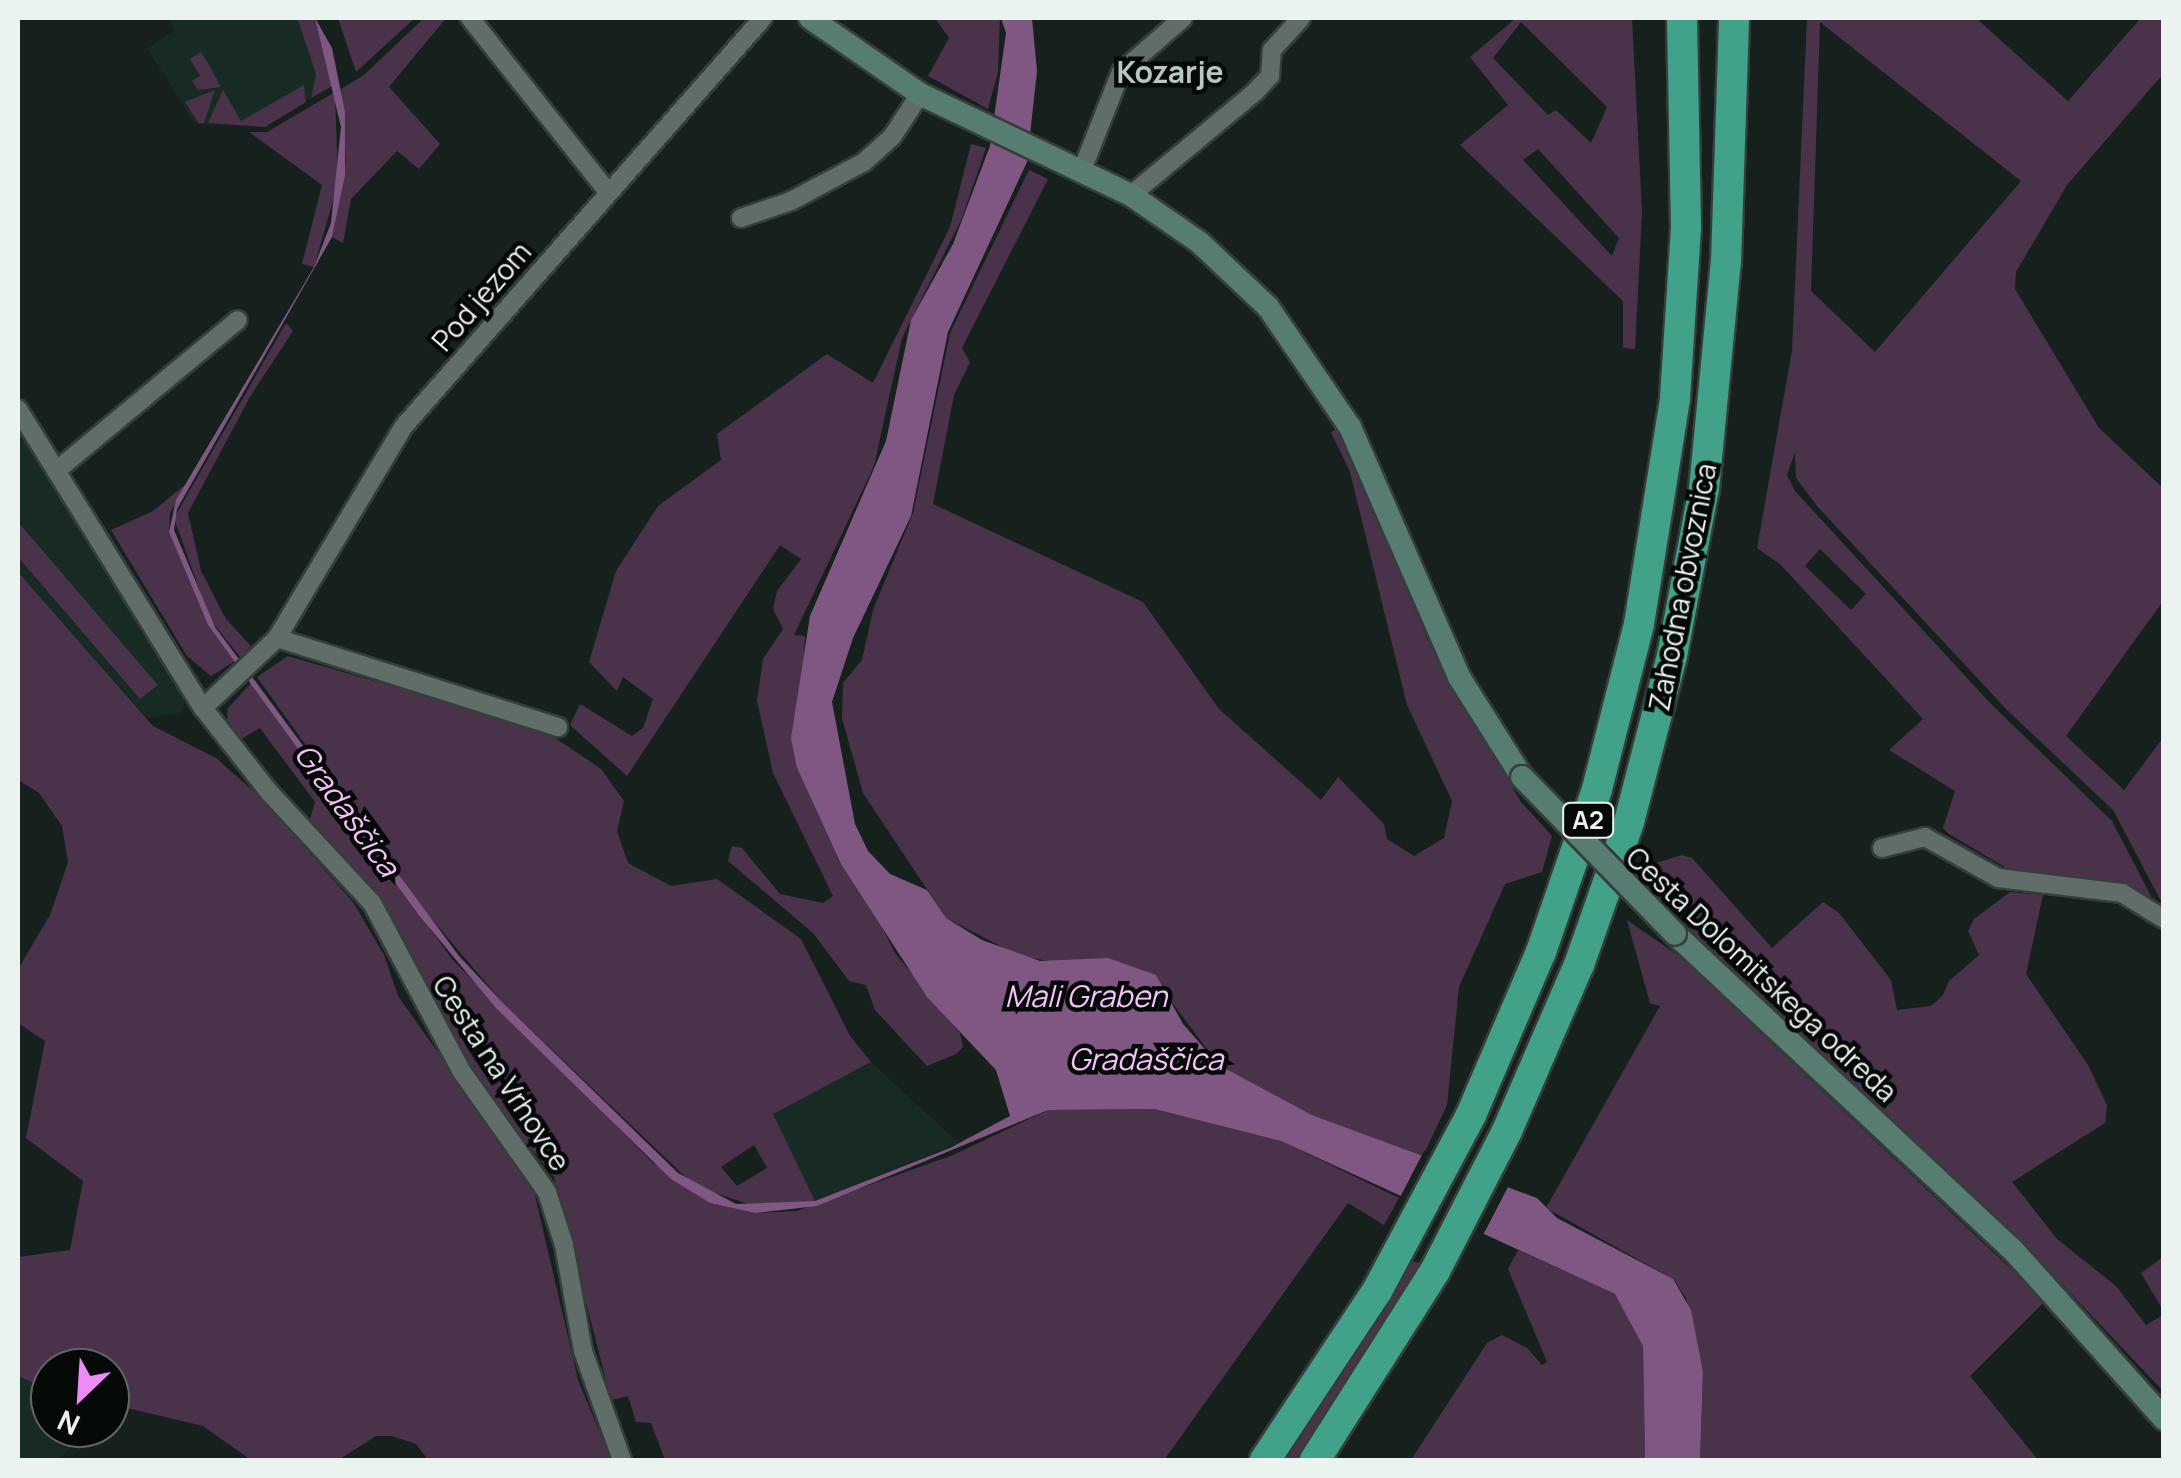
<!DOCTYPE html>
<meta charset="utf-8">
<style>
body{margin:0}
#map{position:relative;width:2181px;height:1478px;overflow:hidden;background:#16211d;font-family:Manrope,sans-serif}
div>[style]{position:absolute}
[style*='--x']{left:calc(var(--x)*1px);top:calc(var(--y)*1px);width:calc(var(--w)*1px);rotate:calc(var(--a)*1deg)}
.built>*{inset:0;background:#172a24}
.green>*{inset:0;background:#4a324b}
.water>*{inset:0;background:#7f5782}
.pier>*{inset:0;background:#16211d}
.roads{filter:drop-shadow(2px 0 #363e3b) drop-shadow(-2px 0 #363e3b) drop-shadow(0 2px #363e3b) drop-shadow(0 -2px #363e3b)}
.street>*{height:18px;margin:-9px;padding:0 9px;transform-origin:9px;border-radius:9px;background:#606d68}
.secondary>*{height:22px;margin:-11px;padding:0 11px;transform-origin:11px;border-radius:11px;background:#577d72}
.highway>*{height:30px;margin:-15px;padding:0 15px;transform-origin:15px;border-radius:15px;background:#42a289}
.bridges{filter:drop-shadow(2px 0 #363e3b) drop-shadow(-2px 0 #363e3b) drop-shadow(0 2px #363e3b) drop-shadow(0 -2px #363e3b)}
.secondary-bridge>*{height:22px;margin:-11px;padding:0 11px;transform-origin:11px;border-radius:11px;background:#577d72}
span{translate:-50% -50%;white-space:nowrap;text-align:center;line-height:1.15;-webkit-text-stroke:9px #050908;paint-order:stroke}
.shield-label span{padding:2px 8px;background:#050908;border:2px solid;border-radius:8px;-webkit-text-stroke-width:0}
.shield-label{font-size:25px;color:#ebf3f0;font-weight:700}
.street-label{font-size:28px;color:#ebf3f0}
.neighbourhood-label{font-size:30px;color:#b8c7c2;font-weight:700}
.water-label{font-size:30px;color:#f4c2f7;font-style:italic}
.frame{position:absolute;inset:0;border:20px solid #ebf3f0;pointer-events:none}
.north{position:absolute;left:30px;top:1348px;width:100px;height:100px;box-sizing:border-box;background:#050908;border:2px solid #616765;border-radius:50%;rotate:205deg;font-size:28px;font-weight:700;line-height:40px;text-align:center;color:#ebf3f0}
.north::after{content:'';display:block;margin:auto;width:35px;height:45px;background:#ef8bf7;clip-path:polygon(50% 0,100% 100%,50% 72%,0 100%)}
</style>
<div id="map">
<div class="built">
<i style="clip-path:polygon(167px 18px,297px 18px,316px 74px,311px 98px,265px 127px,195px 124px,147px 48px,174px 31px)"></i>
<i style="clip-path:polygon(18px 421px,186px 692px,183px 713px,147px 718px,18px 572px)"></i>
<i style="clip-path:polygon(871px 1062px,959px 1143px,815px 1201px,772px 1114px)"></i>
<i style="clip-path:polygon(18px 1376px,50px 1390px,50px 1428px,90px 1428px,58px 1460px,18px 1460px)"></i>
</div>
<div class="green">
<i style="clip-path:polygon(297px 18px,315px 18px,334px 85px,311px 98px,316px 74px)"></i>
<i style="clip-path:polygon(338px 18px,415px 18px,356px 72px)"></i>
<i style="clip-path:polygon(424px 18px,446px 18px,389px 87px,440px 144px,419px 169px,397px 151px,351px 199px,343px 243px,332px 237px,346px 161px,341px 89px,364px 75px)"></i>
<i style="clip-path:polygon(935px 18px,1000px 18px,998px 72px,988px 109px,928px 76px,949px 38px)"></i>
<i style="clip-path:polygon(evenodd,1516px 18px,1632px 18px,1642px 212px,1635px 349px,1623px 348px,1623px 301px,1460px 145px,1508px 105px,1470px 57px,1516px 18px,1521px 22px,1607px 107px,1591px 143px,1556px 110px,1548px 115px,1493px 58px,1521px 22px,1516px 18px,1538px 149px,1619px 238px,1612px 256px,1523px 160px,1538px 149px)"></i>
<i style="clip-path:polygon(evenodd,1807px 18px,1976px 18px,2068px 101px,2141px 18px,2163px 18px,2163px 74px,2067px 185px,2016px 272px,2015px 289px,2099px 428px,2163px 488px,2163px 601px,2066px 736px,2124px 790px,2163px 738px,2163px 905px,2113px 810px,2007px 710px,1817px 506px,1796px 478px,1795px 452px,1787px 475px,1795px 491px,1990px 703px,2112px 821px,2152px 898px,2119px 885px,2020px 876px,1949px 834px,1943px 828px,1955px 791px,1889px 750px,1923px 719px,1781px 565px,1757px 548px,1792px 350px,1807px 18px,1820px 22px,2021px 181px,1875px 352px,1811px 291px,1820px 22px,1807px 18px,1820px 549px,1866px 594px,1851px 610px,1805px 566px,1820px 549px)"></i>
<i style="clip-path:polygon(201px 52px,209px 65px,221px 87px,198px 90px,192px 81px,200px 76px,190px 59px)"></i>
<i style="clip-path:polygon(304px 85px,306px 102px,265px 127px,208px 123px,223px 90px,241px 121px)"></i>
<i style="clip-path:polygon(215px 90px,204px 123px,199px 124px,185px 102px)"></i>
<i style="clip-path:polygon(335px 92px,338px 183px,314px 267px,302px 264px,322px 185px,249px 132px,267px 132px)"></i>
<i style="clip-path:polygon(971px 144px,986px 148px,962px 218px,902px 338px,874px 466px,794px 635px,805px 636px,797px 768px,841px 864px,868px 899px,895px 953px,960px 1033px,963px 1047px,956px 1054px,927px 1066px,875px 1010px,866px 985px,849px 981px,813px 933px,728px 861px,732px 846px,742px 848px,780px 894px,823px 903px,833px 896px,773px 773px,757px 701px,763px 659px,783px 629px,773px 609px,777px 591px,801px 559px,780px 545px,627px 776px,570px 725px,580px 704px,632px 736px,643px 728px,653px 699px,623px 677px,617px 691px,589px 662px,616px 571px,658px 506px,721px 460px,717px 434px,827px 354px,873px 383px,950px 227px)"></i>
<i style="clip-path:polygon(1029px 170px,1048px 179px,962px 348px,970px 362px,954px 395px,933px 504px,1143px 602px,1219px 709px,1321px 800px,1338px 777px,1384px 824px,1387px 839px,1414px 856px,1444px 838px,1452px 801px,1407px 705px,1350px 472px,1331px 432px,1339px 428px,1430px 645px,1521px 802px,1552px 836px,1542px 872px,1505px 884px,1459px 987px,1447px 1105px,1423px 1156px,1312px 1115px,1219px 1065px,1161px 988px,1108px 958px,1061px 963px,1020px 956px,946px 918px,863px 793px,842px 718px,843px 683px,862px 660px,873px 610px,913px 513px,950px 333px)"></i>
<i style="clip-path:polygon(286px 323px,293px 331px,251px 395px,188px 513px,201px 571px,226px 619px,251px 646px,240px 657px,210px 619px,174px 518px)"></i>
<i style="clip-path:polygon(186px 484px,170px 513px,169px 532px,208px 625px,235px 661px,211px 676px,187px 656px,111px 530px,153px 511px)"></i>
<i style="clip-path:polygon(18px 522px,158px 685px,140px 699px,18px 557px)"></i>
<i style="clip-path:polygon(18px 572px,153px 726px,216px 758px,260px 797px,353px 902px,384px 955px,398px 996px,533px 1187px,578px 1380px,611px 1460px,428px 1460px,416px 1444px,392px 1436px,376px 1436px,338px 1460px,251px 1460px,203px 1426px,110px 1404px,110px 1368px,50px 1368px,50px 1390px,18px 1376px,18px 1257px,70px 1250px,83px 1181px,26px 1138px,45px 1041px,18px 1023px,18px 969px,50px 915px,68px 862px,62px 826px,39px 793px,18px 780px)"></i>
<i style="clip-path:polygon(evenodd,288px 656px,545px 731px,601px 769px,624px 801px,617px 831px,628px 863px,671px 886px,717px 879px,801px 939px,850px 1036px,871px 1062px,773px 1114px,815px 1201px,755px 1206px,696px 1187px,503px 1003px,424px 910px,257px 677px,288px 656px,754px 1145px,767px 1168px,737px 1186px,721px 1167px,754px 1145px)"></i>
<i style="clip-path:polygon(252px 682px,452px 959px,652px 1162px,710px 1203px,755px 1213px,797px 1211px,953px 1155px,1048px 1110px,1153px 1109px,1281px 1141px,1399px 1198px,1384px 1225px,1348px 1203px,1164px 1460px,665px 1460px,651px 1423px,636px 1422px,628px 1396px,611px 1400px,554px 1177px,470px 1072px,422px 994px,376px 892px,310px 819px,315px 802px,260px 728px,239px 740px,228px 727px,227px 709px)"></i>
<i style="clip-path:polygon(1682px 855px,1692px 858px,1772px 948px,1823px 902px,1839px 913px,1891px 980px,1897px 1010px,1931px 1006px,1943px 995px,1949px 981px,1979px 955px,1968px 931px,1974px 919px,2010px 892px,2043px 895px,2026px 974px,2088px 1065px,2107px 1105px,2105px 1123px,2012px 1182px,2057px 1239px,2116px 1286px,2146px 1325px,2163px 1315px,2163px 1391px,2062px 1284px,1748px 989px,1644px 881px,1649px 865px)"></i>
<i style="clip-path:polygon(1627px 920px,1679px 956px,2045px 1301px,1970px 1376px,2038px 1460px,1700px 1460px,1703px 1372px,1686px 1298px,1673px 1279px,1546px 1208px,1660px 1006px,1650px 1003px)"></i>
<i style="clip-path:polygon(1518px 1250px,1615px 1294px,1633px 1319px,1643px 1346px,1645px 1460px,1411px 1460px,1487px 1343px,1502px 1335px,1527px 1348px,1542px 1365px,1547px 1362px,1508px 1269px)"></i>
<i style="clip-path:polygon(2163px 1257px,2163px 1310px,2141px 1273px)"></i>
<i style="clip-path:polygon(1411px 1260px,1421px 1264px,1372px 1348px,1296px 1460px,1283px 1460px)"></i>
</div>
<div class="water">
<i style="clip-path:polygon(315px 18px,332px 48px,345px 112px,345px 175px,332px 237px,177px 509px,174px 530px,215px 627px,459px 956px,503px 1003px,678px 1173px,736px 1204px,815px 1201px,950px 1148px,1010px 1116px,996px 1070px,927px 997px,841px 864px,797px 768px,791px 738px,810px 616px,886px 441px,911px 320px,953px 244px,990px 146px,1006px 33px,1001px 18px,1032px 18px,1037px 71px,1027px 162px,948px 332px,911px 516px,853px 638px,832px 702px,855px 824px,868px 851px,890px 874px,927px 890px,946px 918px,982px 940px,1040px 961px,1108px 958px,1156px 975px,1183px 1024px,1219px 1065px,1312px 1115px,1537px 1198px,1557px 1218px,1673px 1279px,1691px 1310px,1703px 1372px,1700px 1460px,1645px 1460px,1643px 1346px,1615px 1294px,1281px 1141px,1154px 1109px,1048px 1110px,817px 1206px,755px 1213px,710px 1203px,671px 1179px,496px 1008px,418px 914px,208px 625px,169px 532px,176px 500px,314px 267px,331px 223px,341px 127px)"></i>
</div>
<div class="pier">
<i style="clip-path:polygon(1424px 1151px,1510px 1183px,1481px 1239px,1397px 1203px)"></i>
</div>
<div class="roads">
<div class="street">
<i style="--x:470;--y:18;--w:222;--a:51.6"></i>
<i style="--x:1082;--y:170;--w:105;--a:-68.3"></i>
<i style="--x:1121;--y:72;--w:82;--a:-41.1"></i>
<i style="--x:1131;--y:195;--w:161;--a:-39.7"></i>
<i style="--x:1255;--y:92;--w:22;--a:-47"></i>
<i style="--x:1270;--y:76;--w:26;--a:-86"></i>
<i style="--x:1272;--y:50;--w:43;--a:-47.8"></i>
<i style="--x:741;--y:218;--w:53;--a:-18.8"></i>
<i style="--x:791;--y:201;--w:83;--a:-28.1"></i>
<i style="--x:864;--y:162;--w:38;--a:-42"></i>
<i style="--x:892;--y:137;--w:51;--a:-56.9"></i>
<i style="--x:18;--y:409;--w:352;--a:58.3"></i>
<i style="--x:203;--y:708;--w:108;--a:51.8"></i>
<i style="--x:270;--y:793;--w:150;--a:47.2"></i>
<i style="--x:372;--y:903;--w:191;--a:62"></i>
<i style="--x:462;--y:1072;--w:147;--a:54.7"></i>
<i style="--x:547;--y:1192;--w:56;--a:72.2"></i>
<i style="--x:564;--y:1245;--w:108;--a:79.8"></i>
<i style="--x:583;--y:1351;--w:116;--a:70.3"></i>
<i style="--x:56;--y:471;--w:236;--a:-39.7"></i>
<i style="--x:277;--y:638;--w:295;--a:17.6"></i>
<i style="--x:203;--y:708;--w:102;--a:-43.4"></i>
<i style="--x:277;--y:638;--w:247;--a:-59.1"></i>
<i style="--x:404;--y:426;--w:543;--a:-48.66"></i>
<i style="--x:1882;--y:848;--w:44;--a:-14.3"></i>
<i style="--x:1925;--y:837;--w:84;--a:29.3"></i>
<i style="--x:1998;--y:878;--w:125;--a:6.9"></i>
<i style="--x:2122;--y:893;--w:49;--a:31.8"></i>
</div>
<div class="secondary">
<i style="--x:810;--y:18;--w:134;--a:34.6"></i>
<i style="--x:920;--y:94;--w:234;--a:25.6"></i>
<i style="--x:1131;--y:195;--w:83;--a:34.7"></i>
<i style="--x:1199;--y:242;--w:95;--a:43.3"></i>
<i style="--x:1268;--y:307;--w:145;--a:55.7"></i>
<i style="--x:1350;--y:427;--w:273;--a:66.4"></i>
<i style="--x:1459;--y:677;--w:118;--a:57.8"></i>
<i style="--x:1675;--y:934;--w:463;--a:43.1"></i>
<i style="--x:2013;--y:1250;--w:227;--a:48.2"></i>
</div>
<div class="highway">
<i style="--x:1265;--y:1460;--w:203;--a:-56.5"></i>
<i style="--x:1377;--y:1291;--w:200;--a:-61.9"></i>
<i style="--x:1471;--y:1115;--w:177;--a:-66.8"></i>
<i style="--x:1541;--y:952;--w:172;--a:-71"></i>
<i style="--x:1597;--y:789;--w:170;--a:-75.7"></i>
<i style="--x:1639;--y:624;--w:229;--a:-80.9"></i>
<i style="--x:1675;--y:398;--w:171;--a:-86.3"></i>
<i style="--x:1686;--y:227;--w:209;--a:-91.1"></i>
<i style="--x:1315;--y:1460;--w:224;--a:-57.6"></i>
<i style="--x:1435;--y:1271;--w:157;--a:-62.8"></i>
<i style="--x:1507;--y:1131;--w:181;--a:-66.6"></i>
<i style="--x:1579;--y:965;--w:151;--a:-70.7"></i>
<i style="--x:1629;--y:822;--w:171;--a:-75.5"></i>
<i style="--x:1672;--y:656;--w:170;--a:-79.2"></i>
<i style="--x:1704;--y:489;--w:228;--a:-84.5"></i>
<i style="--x:1726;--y:262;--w:244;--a:-88.1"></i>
</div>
</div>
<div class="bridges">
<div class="secondary-bridge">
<i style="--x:1522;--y:777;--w:219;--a:45.7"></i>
</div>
</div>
<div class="shield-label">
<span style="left:1588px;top:820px">A2</span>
</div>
<div class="street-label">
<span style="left:481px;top:296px;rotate:-49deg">Pod jezom</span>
<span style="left:1682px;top:587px;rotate:-79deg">Zahodna obvoznica</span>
<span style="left:1762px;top:974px;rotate:43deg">Cesta Dolomitskega odreda</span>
<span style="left:502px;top:1073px;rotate:57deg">Cesta na Vrhovce</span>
</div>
<div class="neighbourhood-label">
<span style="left:1170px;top:72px">Kozarje</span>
</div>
<div class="water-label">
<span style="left:347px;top:810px;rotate:54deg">Gradaščica</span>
<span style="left:1086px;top:996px">Mali Graben</span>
<span style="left:1146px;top:1059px">Gradaščica</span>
</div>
<div class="frame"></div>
<div class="north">N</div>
</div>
